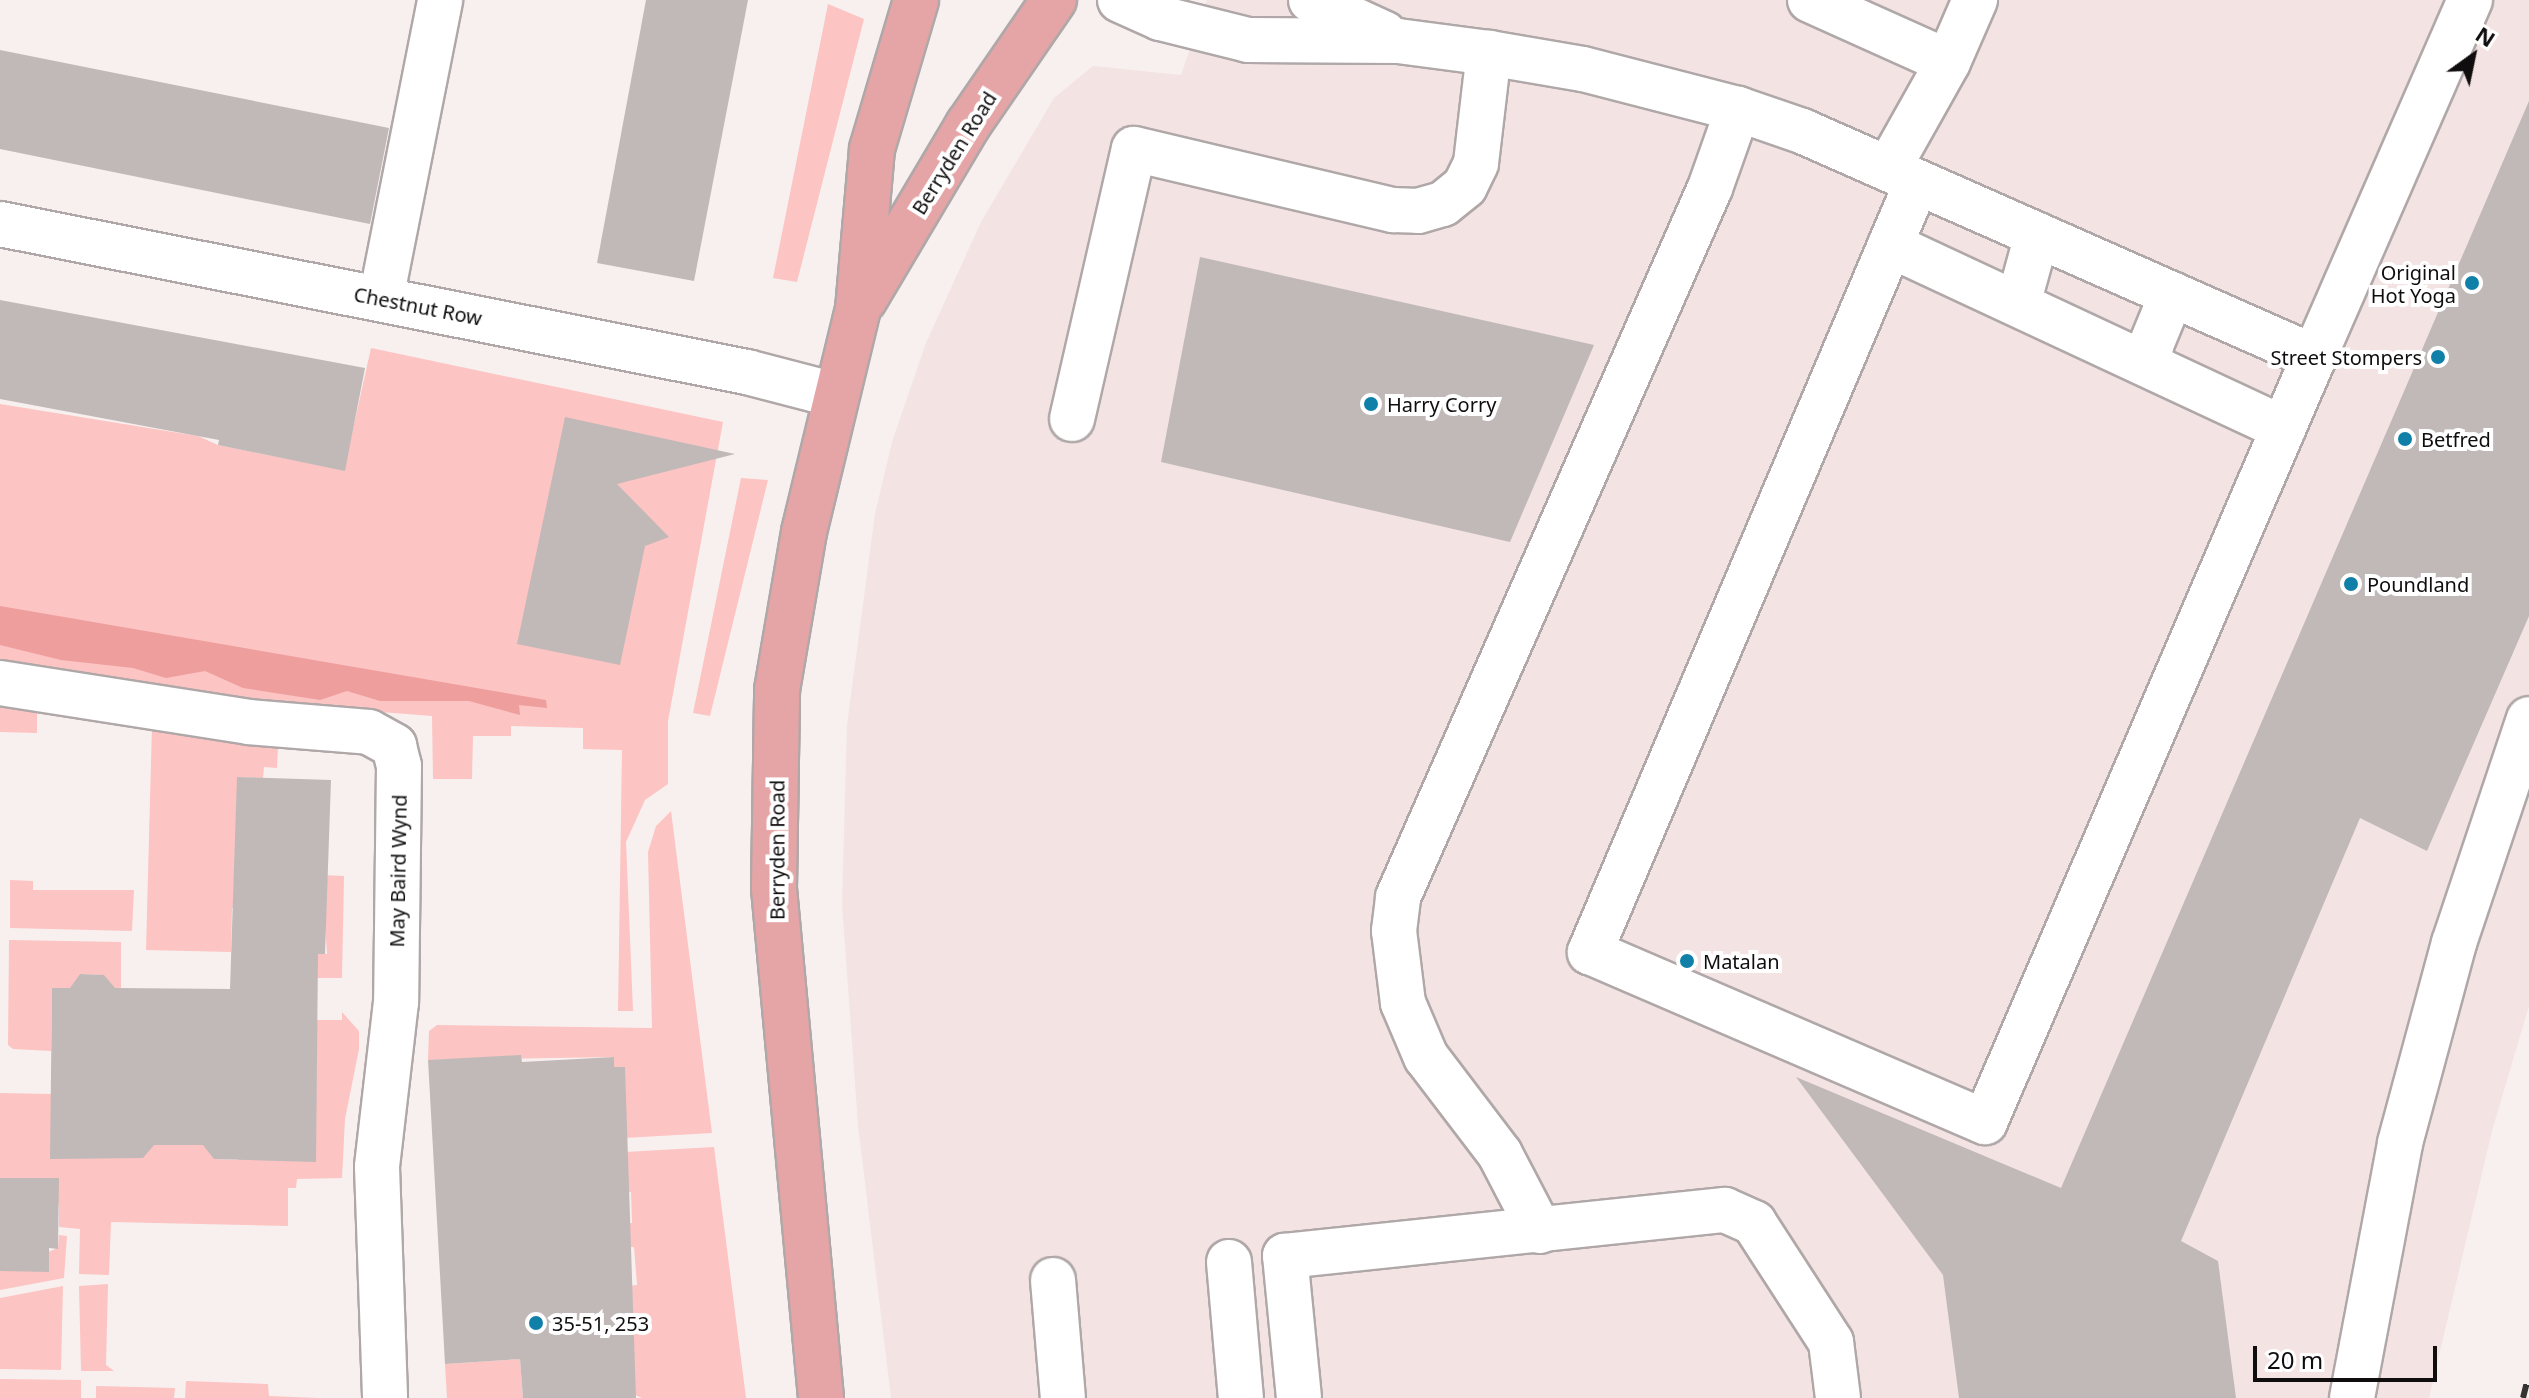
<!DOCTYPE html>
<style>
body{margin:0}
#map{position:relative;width:2529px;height:1398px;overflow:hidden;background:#f8f0ef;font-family:"Noto Sans",sans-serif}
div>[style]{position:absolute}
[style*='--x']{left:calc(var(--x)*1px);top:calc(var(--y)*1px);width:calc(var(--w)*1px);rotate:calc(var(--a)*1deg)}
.built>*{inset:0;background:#f4e3e3}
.green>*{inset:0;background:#fcc4c3}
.forest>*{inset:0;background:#ed9e9d}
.building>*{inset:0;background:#c0b9b8}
.roads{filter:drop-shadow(2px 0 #b0a8a8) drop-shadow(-2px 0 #b0a8a8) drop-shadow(0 2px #b0a8a8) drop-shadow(0 -2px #b0a8a8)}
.minor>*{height:44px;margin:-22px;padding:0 22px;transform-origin:22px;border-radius:22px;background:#fff}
.major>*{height:44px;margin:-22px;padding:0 22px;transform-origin:22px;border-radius:22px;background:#e5a4a6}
.rail>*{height:6px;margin-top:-3px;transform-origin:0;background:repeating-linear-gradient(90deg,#353232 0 14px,transparent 0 28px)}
.dots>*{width:22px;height:22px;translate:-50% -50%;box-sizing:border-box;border:4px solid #fff;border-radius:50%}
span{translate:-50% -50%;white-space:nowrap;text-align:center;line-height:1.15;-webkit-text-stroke:8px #fff;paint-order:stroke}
.street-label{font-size:20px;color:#0f0d0d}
.poi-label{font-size:20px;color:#0f0d0d}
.right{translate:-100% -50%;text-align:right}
.left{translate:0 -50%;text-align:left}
.north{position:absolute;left:2433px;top:16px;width:80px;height:80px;-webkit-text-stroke:6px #fff;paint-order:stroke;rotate:33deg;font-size:22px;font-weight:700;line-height:32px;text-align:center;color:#0f0d0d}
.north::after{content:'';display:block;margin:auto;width:28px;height:36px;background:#0f0d0d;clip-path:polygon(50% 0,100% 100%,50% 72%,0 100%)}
.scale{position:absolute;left:2253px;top:1346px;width:184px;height:36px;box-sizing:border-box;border:4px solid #0f0d0d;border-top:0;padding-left:10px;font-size:24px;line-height:28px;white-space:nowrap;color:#0f0d0d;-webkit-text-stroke:6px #fff;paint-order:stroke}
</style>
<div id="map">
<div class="built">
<i style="clip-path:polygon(1207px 0,2529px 0,2529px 1006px,2492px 1131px,2429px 1398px,891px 1398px,858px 1125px,842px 904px,847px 725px,875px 514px,892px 442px,926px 343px,981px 222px,1054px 98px,1093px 66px,1181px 75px)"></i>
</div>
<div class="green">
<i style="clip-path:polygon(828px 4px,864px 19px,797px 282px,773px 278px)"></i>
<i style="clip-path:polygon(371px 348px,723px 422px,668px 721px,668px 784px,645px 800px,626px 842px,633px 1011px,618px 1011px,622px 750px,583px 749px,583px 728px,511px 726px,511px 736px,473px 736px,472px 779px,433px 779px,432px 716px,252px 702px,0 663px,0 404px,198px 436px,218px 445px,344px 470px)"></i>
<i style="clip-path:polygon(741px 478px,768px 480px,710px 716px,693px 713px)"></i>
<i style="clip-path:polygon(0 702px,37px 708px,37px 733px,0 732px)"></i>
<i style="clip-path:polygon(152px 725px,278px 747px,277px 768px,264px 767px,263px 778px,237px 777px,239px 908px,232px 908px,231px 952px,146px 950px)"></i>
<i style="clip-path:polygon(671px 811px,712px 1133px,624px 1138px,625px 1067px,614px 1067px,614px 1057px,428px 1060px,429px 1031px,437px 1025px,652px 1028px,648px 852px,656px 826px)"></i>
<i style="clip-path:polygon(322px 875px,344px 876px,342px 978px,287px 978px,300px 953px,327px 954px)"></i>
<i style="clip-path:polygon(10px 880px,33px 881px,33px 890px,134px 890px,132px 931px,10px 928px)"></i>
<i style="clip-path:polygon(9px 940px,121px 942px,121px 988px,111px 988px,103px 975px,80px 974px,74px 988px,52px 988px,51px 1051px,13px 1049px,8px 1045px)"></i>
<i style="clip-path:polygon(342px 1012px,359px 1031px,359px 1049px,345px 1119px,342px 1178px,297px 1179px,296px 1188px,288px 1188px,288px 1226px,111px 1222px,109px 1275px,79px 1274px,80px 1229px,59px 1227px,59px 1204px,0 1178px,0 1093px,51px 1094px,51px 1143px,208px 1145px,214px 1159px,238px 1160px,303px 1020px,342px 1020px)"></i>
<i style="clip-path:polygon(714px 1147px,746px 1398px,642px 1398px,635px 1395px,628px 1286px,637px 1285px,634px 1247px,625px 1247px,625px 1224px,632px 1223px,631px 1192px,622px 1192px,625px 1152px)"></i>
<i style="clip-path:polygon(59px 1235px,67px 1236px,64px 1278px,0 1290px,0 1271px,58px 1248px)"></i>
<i style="clip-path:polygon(108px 1284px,106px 1365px,114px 1371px,81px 1371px,79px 1286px)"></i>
<i style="clip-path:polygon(63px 1286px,61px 1370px,0 1369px,0 1298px)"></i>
<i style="clip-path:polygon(520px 1359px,523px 1398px,447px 1398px,445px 1364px)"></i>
<i style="clip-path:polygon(0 1379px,81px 1380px,81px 1398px,0 1398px)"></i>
<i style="clip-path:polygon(186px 1381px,268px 1384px,269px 1396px,318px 1398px,185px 1398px)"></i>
<i style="clip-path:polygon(96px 1386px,175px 1388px,174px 1398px,96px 1398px)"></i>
</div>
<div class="forest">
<i style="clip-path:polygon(0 606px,546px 700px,547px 708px,519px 705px,520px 715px,469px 701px,380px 701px,347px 691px,320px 700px,243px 688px,205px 671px,166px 678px,133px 668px,61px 660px,0 645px)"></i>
</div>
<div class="building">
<i style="clip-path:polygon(646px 0,748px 0,694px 281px,597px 263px)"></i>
<i style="clip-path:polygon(0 50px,389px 128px,370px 224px,0 149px)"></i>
<i style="clip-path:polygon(2529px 101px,2529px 616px,2427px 851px,2360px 818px,2181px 1241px,2218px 1261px,2236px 1398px,1959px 1398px,1943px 1275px,1796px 1077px,2061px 1188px)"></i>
<i style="clip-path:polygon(1200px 257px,1594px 345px,1510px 542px,1161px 462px)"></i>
<i style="clip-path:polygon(0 300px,365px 368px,345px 471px,218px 445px,219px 440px,0 399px)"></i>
<i style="clip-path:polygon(565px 417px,735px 454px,617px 484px,669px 537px,645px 546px,620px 665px,517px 644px)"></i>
<i style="clip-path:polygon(237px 777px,331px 780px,325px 954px,318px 954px,316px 1162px,214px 1159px,203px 1145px,154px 1145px,143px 1158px,50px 1159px,52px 988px,70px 988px,80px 974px,104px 975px,115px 988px,230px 989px)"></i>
<i style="clip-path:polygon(521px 1055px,522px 1062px,614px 1057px,614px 1067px,625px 1067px,636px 1398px,523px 1398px,520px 1359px,445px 1364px,428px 1060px)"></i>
<i style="clip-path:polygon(0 1178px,59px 1178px,58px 1249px,49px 1248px,49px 1272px,0 1271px)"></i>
</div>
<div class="roads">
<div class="minor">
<i style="--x:1120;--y:0;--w:44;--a:24.2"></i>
<i style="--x:1160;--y:18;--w:91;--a:14"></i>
<i style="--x:1248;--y:40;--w:150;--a:0.4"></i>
<i style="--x:1398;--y:41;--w:92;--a:7.5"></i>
<i style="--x:1489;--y:53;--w:95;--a:9.7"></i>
<i style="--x:1583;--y:69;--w:160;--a:14.5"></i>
<i style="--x:1738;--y:109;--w:68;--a:19"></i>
<i style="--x:1802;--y:131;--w:560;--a:23.82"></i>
<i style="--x:2314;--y:357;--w:390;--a:-66.4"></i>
<i style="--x:1311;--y:0;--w:81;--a:24.7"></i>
<i style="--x:1810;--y:0;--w:151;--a:24.2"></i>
<i style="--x:1888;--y:169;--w:123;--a:-60.7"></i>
<i style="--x:1948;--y:62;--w:68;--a:-66.5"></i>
<i style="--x:1917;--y:182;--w:837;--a:113.01"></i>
<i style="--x:1590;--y:952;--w:430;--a:23.3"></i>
<i style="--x:1985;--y:1122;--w:833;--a:-66.73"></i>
<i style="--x:0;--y:224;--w:762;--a:11.21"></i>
<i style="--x:747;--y:372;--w:91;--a:14.6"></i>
<i style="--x:1890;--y:245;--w:434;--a:25"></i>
<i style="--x:381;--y:299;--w:305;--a:-78.8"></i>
<i style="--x:2018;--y:304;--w:72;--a:-74.6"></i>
<i style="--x:2149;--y:364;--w:19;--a:-84"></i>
<i style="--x:2151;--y:345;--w:55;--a:-67.6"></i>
<i style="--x:1072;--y:419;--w:277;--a:-77.1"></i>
<i style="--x:1134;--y:149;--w:266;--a:13.3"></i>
<i style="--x:1393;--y:210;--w:25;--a:2"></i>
<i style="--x:1418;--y:211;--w:26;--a:-16"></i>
<i style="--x:1443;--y:204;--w:28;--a:-39"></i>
<i style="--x:1465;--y:186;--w:25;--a:-64"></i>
<i style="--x:1476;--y:163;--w:111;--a:-83.3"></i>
<i style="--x:0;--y:683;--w:251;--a:8.9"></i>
<i style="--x:248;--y:722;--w:121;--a:4.7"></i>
<i style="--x:369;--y:732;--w:29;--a:29"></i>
<i style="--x:394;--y:746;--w:21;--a:76"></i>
<i style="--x:399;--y:766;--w:236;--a:90.7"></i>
<i style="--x:396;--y:1002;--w:166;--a:96.6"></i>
<i style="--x:377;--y:1167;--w:231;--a:88"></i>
<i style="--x:1540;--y:1231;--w:87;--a:-117.5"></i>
<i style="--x:1500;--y:1154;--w:122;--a:-127.3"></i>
<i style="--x:1426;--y:1057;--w:59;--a:-113.1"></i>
<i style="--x:1403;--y:1003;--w:73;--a:-97.1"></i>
<i style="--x:1394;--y:931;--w:34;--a:-83"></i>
<i style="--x:1398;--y:897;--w:775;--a:-66.25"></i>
<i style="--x:1710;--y:188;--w:84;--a:-70.5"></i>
<i style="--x:1229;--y:1262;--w:137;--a:85"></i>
<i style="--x:1053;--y:1280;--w:118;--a:85.2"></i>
<i style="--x:1299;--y:1398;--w:143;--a:-95.6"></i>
<i style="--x:1285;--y:1256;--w:442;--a:-6"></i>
<i style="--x:1725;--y:1210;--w:32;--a:24"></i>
<i style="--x:1754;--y:1223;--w:142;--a:57.1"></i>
<i style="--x:1831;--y:1342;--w:56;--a:82.9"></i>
<i style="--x:2352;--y:1398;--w:259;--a:-79.3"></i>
<i style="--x:2400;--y:1143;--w:207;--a:-74.9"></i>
<i style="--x:2454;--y:943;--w:236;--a:-71.5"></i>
</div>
<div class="major">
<i style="--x:864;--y:300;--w:204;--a:-59.3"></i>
<i style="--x:968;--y:125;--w:152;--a:-55.5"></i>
<i style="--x:821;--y:1398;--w:512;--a:-95.27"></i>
<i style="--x:774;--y:888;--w:198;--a:-89.1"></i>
<i style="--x:777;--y:690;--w:160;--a:-80.3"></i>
<i style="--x:804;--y:532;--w:229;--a:-76.4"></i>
<i style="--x:858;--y:309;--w:161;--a:-85"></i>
<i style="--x:872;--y:149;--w:155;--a:-73.5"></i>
</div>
</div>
<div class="rail">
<i style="--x:2523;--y:1398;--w:25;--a:-76"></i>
</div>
<div class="dots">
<i style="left:2472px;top:283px;background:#1180a8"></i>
<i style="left:2438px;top:357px;background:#1180a8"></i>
<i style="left:1371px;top:404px;background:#1180a8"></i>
<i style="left:2405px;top:439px;background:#1180a8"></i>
<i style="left:2351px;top:584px;background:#1180a8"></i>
<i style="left:1687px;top:961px;background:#1180a8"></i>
<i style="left:536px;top:1323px;background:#1180a8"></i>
</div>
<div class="street-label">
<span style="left:954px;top:153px;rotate:-58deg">Berryden Road</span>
<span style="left:418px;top:306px;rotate:11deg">Chestnut Row</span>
<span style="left:777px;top:850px;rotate:-90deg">Berryden Road</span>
<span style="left:398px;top:871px;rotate:-89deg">May Baird Wynd</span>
</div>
<div class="poi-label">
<span class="right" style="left:2456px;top:284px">Original<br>Hot Yoga</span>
<span class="right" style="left:2422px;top:357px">Street Stompers</span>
<span class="left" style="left:1387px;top:404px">Harry Corry</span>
<span class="left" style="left:2421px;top:439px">Betfred</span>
<span class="left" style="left:2367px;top:584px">Poundland</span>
<span class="left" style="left:1703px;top:961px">Matalan</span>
<span class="left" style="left:552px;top:1323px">35-51, 253</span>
</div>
<div class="north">N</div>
<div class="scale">20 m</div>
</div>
